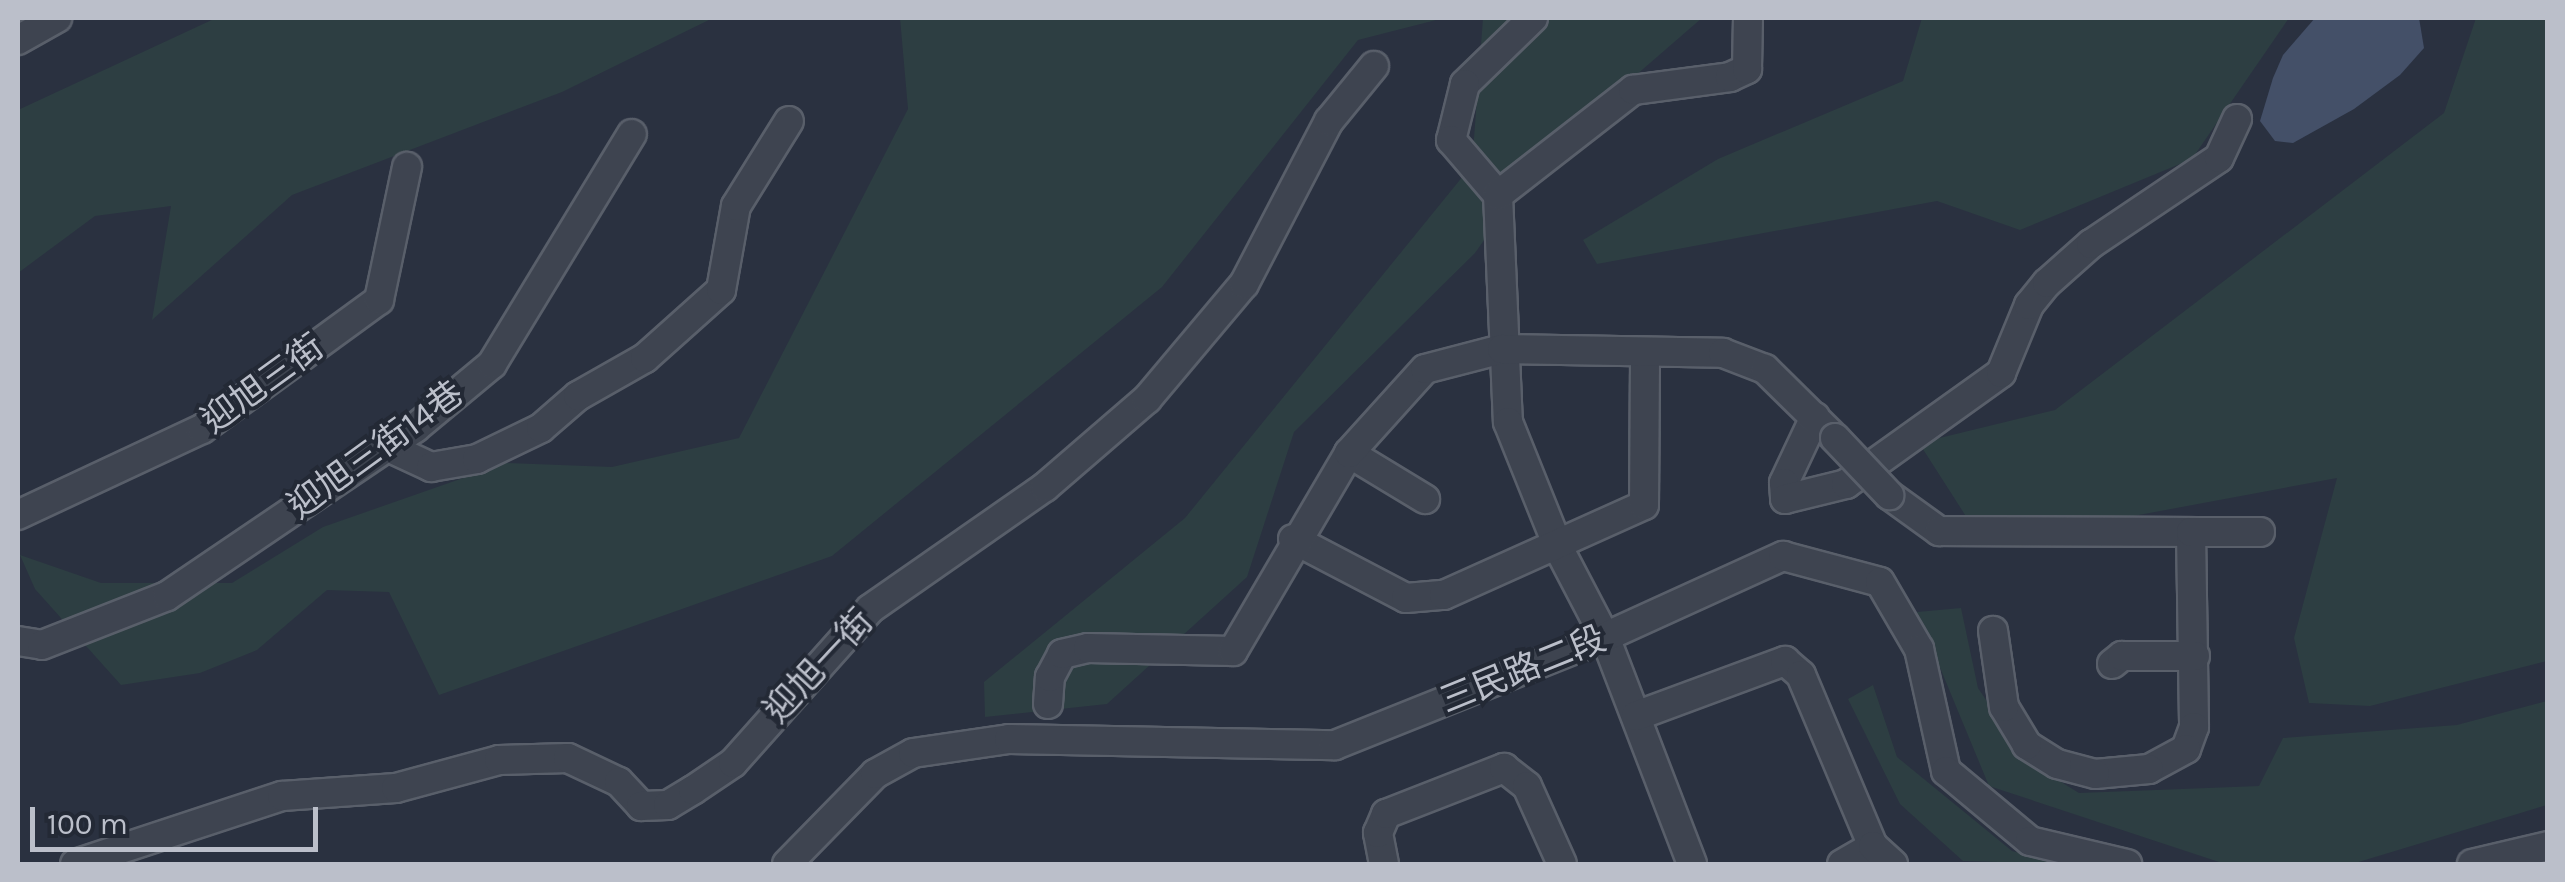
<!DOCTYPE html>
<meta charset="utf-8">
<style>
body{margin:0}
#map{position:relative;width:2565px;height:882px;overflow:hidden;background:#2a3140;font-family:Karla,"Noto Sans TC",sans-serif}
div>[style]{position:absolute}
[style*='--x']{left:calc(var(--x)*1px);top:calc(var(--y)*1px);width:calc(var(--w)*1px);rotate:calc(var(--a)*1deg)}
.green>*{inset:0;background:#2d3e42}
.water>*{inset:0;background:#445068}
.roads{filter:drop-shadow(2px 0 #595f6a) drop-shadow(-2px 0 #595f6a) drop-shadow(0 2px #595f6a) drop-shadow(0 -2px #595f6a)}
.minor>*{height:28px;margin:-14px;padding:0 14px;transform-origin:14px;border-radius:14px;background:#3e4450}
.bridges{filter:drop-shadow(2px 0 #595f6a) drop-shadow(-2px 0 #595f6a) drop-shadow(0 2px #595f6a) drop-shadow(0 -2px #595f6a)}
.minor-bridge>*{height:28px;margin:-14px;padding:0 14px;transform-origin:14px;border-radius:14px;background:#3e4450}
span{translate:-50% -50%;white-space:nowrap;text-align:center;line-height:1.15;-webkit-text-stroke:8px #232935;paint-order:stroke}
.street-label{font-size:35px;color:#bbbfca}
.frame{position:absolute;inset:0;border:20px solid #bbbfca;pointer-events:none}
.scale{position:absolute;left:30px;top:807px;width:288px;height:45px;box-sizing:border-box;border:5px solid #bbbfca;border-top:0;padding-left:12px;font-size:30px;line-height:35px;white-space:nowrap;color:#bbbfca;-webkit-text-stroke:8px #232935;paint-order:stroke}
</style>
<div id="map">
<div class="green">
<i style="clip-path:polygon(216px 18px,713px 18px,562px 92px,292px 195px,152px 320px,171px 206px,95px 216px,18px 273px,18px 110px)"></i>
<i style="clip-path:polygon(900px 18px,1444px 18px,1358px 40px,1162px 287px,832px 556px,439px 695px,389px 592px,327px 590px,257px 650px,200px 673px,121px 685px,35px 589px,20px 555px,101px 583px,232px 583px,323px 527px,506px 463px,612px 467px,739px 438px,908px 109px)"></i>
<i style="clip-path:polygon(1483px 18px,1702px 18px,1545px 154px,1475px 253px,1294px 432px,1247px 577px,1107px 704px,985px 717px,984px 682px,1185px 518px,1472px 165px)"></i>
<i style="clip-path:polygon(1922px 18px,2289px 18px,2192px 159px,2020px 230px,1937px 201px,1597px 264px,1583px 240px,1718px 159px,1903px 81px)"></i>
<i style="clip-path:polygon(2476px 18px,2547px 18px,2547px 661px,2370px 706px,2309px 703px,2294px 638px,2337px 478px,2037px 534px,1976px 532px,1919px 443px,2055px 410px,2444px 113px)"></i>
<i style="clip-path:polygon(1961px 608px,1978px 688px,2027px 761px,2079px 793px,2259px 786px,2283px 738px,2457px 725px,2547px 701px,2547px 805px,2352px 864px,2219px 862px,1989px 786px,1917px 612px)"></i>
<i style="clip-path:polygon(1873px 685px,1897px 757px,2012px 851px,2064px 864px,1963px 861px,1900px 804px,1848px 699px)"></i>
</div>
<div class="water">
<i style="clip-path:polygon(2315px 18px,2419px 18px,2424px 48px,2400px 75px,2354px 109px,2293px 143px,2275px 141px,2260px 121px,2273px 78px,2283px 55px)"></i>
</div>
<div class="roads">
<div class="minor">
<i style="--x:1533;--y:18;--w:95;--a:135.9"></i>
<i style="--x:1465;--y:84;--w:58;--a:104"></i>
<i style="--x:1451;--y:140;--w:72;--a:49.5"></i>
<i style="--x:1498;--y:195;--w:227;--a:87.5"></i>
<i style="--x:1508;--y:422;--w:137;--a:68.1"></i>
<i style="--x:1559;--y:549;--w:99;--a:62.4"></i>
<i style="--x:1605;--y:637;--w:243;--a:69"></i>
<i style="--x:18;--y:40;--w:45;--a:-29.4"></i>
<i style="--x:1498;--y:195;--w:171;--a:-37.9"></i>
<i style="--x:1633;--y:90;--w:98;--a:-7.6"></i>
<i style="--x:1730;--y:77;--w:19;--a:-25"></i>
<i style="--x:1747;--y:69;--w:51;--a:-88.9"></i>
<i style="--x:1815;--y:417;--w:73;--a:115.2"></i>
<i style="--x:1784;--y:483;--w:16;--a:86"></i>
<i style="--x:1785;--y:499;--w:63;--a:-13.8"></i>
<i style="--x:1846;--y:484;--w:191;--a:-35.6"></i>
<i style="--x:2001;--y:373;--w:74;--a:-67.6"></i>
<i style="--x:2029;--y:305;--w:28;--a:-51"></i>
<i style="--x:2047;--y:283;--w:59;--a:-41.6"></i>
<i style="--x:2091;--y:244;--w:154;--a:-33.9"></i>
<i style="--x:2219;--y:158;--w:43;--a:-65.2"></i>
<i style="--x:386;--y:446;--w:50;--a:25"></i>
<i style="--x:431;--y:467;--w:47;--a:-9.9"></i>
<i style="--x:477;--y:459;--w:71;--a:-25.8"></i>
<i style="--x:541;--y:428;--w:49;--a:-40.9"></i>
<i style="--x:578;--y:396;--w:77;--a:-29.6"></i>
<i style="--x:645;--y:358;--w:102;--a:-41.8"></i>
<i style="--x:721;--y:290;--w:85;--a:-79.9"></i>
<i style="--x:736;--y:206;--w:100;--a:-58.1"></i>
<i style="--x:1349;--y:453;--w:89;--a:31.2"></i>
<i style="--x:1889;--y:495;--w:62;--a:35.8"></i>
<i style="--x:1939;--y:531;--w:252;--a:0.2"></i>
<i style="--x:2191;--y:532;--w:195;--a:89.1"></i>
<i style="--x:2194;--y:727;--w:23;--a:110"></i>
<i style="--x:2186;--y:749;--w:42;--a:151.6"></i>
<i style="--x:2149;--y:769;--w:54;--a:174.7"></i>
<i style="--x:2095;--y:774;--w:39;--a:-165"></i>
<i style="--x:2057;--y:764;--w:36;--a:-148"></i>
<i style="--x:2027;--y:745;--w:44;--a:-121.2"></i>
<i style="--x:2004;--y:707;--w:77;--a:-98.2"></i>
<i style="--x:18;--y:515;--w:203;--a:-25.1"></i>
<i style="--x:202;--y:429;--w:219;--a:-36.1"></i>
<i style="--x:379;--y:300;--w:136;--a:-78.1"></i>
<i style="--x:2191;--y:532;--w:69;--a:0"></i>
<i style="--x:1293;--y:539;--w:127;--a:27.6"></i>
<i style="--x:1406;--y:598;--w:38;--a:-5"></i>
<i style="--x:1444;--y:595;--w:219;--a:-24.2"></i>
<i style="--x:1644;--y:505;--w:151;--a:-89.6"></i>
<i style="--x:18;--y:641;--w:24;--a:9"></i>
<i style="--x:42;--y:645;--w:134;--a:-21.4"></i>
<i style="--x:167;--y:596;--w:300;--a:-34.1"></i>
<i style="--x:415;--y:428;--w:100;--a:-39.7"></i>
<i style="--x:492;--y:364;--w:269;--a:-58.7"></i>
<i style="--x:2112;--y:664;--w:13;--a:-39"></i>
<i style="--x:2122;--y:656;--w:73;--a:0"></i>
<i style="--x:1048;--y:704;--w:27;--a:-86"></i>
<i style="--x:1050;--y:677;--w:26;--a:-62"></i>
<i style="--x:1062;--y:654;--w:27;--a:-13"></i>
<i style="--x:1088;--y:648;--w:145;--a:1.2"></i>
<i style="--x:1233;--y:651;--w:229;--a:-59.6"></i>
<i style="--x:1349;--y:453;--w:113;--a:-47.9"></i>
<i style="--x:1425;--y:369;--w:80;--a:-14.6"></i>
<i style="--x:1502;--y:349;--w:221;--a:1"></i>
<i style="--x:1723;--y:353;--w:45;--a:20.9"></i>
<i style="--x:1765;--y:369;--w:98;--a:44.6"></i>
<i style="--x:1636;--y:716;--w:159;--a:-20.3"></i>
<i style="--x:1785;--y:661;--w:21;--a:41"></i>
<i style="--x:1801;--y:675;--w:186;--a:67.2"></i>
<i style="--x:75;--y:864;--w:218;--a:-18.2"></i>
<i style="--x:282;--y:796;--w:114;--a:-4"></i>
<i style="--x:396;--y:788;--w:107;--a:-15.2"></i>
<i style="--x:499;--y:760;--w:69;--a:-1.7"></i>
<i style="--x:568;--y:758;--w:56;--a:25.2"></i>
<i style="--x:619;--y:782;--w:33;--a:47"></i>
<i style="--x:641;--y:806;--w:27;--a:-2"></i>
<i style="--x:668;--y:805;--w:29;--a:-31"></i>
<i style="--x:693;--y:790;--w:48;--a:-34"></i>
<i style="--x:733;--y:763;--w:206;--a:-48.3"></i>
<i style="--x:870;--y:609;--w:213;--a:-34.9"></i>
<i style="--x:1045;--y:487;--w:135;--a:-40.8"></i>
<i style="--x:1147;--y:399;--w:150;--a:-49.9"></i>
<i style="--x:1244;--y:284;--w:184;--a:-62.5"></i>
<i style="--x:1329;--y:121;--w:71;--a:-50.7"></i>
<i style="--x:787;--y:864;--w:126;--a:-45.6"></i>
<i style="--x:875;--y:774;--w:43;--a:-28.9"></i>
<i style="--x:913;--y:753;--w:97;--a:-8.3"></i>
<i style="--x:1009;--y:739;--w:326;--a:1.1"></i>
<i style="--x:1335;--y:745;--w:291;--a:-21.8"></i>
<i style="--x:1605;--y:637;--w:196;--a:-24.5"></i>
<i style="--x:1783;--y:556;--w:100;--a:15"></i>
<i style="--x:1880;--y:582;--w:78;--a:59.8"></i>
<i style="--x:1919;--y:649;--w:125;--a:77.5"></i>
<i style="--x:1946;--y:771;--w:109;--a:39.8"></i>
<i style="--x:2030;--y:841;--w:100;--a:13.3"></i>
<i style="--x:1384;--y:864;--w:32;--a:-101"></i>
<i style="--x:1378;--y:833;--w:21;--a:-67"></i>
<i style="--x:1386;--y:814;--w:127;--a:-21.3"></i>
<i style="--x:1504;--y:768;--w:29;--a:38"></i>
<i style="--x:1527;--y:786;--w:85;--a:65.8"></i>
<i style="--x:1842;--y:864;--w:36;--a:-30"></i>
<i style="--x:1873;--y:846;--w:27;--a:42"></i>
<i style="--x:2472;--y:864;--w:78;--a:-13.3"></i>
</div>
</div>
<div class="bridges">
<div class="minor-bridge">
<i style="--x:1835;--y:438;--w:79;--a:46.5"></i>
</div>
</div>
<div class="street-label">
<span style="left:263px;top:384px;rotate:-36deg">迎旭三街</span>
<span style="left:376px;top:450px;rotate:-36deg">迎旭三街14巷</span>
<span style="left:819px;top:666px;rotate:-47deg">迎旭一街</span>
<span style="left:1523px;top:670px;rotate:-22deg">三民路二段</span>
</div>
<div class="frame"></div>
<div class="scale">100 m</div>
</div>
